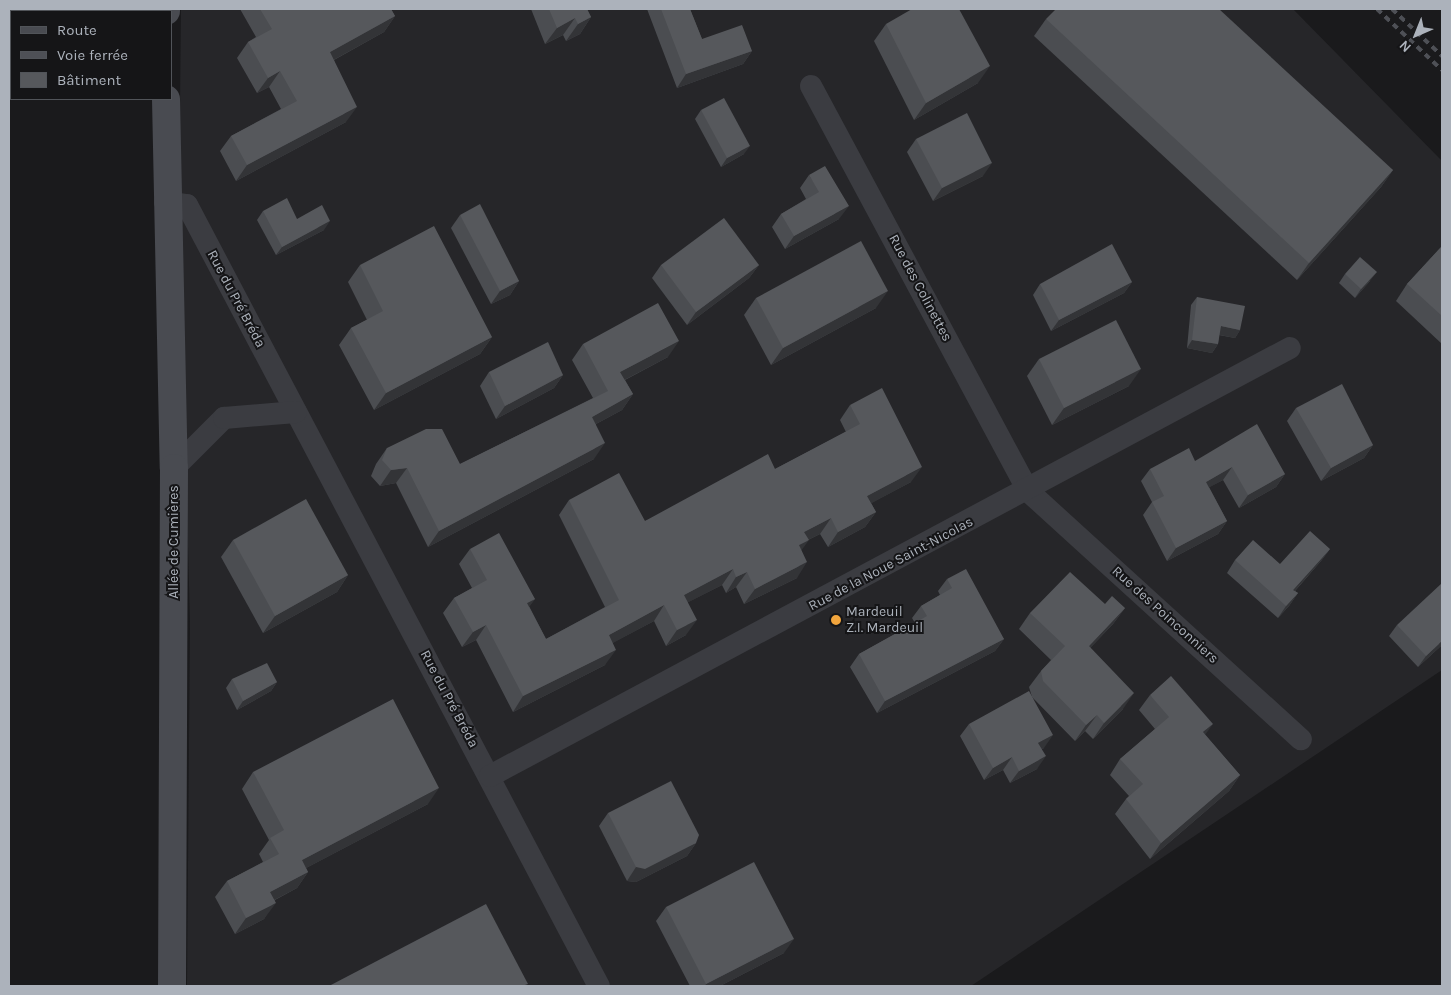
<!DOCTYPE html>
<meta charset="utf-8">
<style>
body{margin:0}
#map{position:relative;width:1451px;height:995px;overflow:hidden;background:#1a1a1c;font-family:Karla,sans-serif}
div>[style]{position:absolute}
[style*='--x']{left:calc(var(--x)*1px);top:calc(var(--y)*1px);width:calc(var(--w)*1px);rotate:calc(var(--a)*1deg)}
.built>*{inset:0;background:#262629}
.street>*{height:22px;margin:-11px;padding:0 11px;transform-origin:11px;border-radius:11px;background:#3b3c41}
.secondary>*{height:28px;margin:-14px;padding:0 14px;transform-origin:14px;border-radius:14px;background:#494b51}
.rail>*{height:4px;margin-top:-2px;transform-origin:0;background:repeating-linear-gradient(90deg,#4e5056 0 6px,transparent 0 11px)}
.wall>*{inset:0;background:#4b4d51}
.shaded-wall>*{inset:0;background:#333437}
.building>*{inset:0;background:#56585c}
.dots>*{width:14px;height:14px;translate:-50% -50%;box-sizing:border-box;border:2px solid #151517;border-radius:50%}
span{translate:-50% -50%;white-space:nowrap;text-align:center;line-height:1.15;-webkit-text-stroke:4px #151517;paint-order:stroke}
.street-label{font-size:14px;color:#acb2bb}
.poi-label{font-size:14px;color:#acb2bb}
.left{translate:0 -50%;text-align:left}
.frame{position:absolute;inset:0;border:10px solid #acb2bb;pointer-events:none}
.legend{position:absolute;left:10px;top:10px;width:162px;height:90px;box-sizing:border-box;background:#151517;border:1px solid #515459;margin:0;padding:6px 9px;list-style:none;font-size:15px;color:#acb2bb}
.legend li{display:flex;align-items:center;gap:10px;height:25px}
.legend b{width:25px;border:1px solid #515459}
.north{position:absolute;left:1391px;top:10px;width:50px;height:50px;-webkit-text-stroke:4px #151517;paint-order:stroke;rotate:224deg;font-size:14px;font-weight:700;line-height:20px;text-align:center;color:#acb2bb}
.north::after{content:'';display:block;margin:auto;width:18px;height:22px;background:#acb2bb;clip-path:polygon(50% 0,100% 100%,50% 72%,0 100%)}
</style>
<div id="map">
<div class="built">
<i style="clip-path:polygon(181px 9px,1293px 9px,1442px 161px,1442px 670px,971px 986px,187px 986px,190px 623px,179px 200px)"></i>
</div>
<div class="street">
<i style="--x:811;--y:86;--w:459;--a:61.8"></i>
<i style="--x:1028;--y:491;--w:369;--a:42.3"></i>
<i style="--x:165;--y:202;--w:22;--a:8"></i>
<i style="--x:187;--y:205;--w:883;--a:62.19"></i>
<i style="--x:174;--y:468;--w:71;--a:-45"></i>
<i style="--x:224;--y:418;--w:72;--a:-4.8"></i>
<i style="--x:490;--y:776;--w:907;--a:-28.15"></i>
</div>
<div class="secondary">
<i style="--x:166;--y:11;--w:2;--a:-90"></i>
<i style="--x:166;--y:99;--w:369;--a:88.8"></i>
<i style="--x:174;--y:468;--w:518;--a:90.22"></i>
</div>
<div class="rail">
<i style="--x:1377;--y:9;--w:89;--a:43.2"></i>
<i style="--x:1392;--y:9;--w:69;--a:43.2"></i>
</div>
<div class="wall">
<i style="clip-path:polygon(240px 9px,391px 9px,395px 16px,384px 32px,334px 60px,346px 122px,236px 181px,220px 151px,231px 136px,281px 109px,269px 87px,257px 93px,237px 58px,248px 42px,256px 37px)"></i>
<i style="clip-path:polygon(531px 9px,587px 9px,591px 17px,580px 34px,566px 41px,563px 35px,545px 44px)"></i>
<i style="clip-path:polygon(647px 9px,690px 9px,702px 39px,752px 51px,743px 64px,677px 88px)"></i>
<i style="clip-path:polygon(1046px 19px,1393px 170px,1381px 187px,1297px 280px,1034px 36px)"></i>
<i style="clip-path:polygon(886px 24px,978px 83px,914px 120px,874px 41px)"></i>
<i style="clip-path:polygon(701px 110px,744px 154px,721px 167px,695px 119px)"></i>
<i style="clip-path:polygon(916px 139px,983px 176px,933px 201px,907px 152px)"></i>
<i style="clip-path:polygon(809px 175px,839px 219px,785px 249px,772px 227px,781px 214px,806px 199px,800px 188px)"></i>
<i style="clip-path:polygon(263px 211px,297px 219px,324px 230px,276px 255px,257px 220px)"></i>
<i style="clip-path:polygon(460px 215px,519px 281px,510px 295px,491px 304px,451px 228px)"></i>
<i style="clip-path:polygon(1442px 246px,1442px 344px,1396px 301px,1407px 284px)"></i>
<i style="clip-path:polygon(360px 265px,492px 337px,480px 354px,374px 410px,339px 345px,351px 328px,367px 320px,348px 282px)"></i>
<i style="clip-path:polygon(661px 265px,759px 265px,749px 278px,687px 325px,652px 278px)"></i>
<i style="clip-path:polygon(1345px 274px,1370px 281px,1355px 298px,1339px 283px)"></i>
<i style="clip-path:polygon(1132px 282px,1124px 293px,1051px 331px,1033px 295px,1040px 284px)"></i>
<i style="clip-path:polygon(1197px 297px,1240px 330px,1235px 338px,1219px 335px,1218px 344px,1212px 353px,1187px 348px,1191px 305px)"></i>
<i style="clip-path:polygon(756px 298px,876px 308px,771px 365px,744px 315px)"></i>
<i style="clip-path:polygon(583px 344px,668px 357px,625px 380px,633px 394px,622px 410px,596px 424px,594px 459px,428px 547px,396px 483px,380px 486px,371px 476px,376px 464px,387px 448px,460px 464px,593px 398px,572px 360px)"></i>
<i style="clip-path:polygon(1039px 359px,1129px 386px,1052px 425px,1027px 376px)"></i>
<i style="clip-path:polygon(489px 372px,563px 375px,554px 388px,496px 419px,480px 386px)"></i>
<i style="clip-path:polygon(850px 405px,911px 482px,871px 503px,876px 512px,865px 527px,828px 547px,820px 534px,808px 540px,801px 550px,797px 578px,744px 604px,736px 587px,726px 593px,722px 585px,688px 602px,686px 635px,666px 646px,654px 621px,612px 643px,605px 665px,513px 712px,476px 640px,462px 647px,443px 613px,454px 598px,472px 588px,459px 564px,470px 549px,535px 599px,529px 606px,546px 639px,605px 607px,559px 515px,569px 500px,645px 521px,775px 469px,846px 432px,840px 420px)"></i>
<i style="clip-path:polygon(1296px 408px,1373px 445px,1364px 458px,1321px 481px,1287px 421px)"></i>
<i style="clip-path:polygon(1195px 461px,1285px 474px,1276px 487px,1239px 508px,1223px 480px,1209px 487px,1227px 521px,1218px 534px,1167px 561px,1143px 515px,1152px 502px,1141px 481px,1150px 469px)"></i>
<i style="clip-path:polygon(233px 540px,348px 575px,337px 592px,263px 633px,221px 557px)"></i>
<i style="clip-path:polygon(1330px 549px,1321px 561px,1295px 591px,1298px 593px,1289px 606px,1278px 618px,1227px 573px,1235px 560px,1280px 564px)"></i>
<i style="clip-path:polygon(947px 579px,1004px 639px,995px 651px,877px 713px,850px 667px,859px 654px,915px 623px,912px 618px,921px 606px,940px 595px,938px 591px)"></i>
<i style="clip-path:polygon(1105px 604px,1125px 608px,1113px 624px,1090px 648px,1123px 709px,1093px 739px,1085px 731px,1075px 741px,1032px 697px,1029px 687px,1041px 671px,1051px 660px,1019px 629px,1030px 613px)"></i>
<i style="clip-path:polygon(1397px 625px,1442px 645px,1418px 667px,1389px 636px)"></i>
<i style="clip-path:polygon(232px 679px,277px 682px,271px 691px,237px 710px,226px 688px)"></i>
<i style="clip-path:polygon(1150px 695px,1205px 735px,1240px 775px,1229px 791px,1150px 859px,1115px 814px,1126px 799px,1129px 796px,1110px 775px,1120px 759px,1155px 729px,1139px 710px)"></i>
<i style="clip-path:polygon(969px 724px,1044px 748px,1042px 749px,1037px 769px,1010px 783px,1003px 770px,984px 780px,960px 736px)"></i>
<i style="clip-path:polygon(253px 772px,428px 804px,306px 868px,308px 872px,297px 888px,275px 900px,264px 919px,235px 934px,215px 897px,227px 881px,263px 862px,259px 854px,269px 840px,242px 789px)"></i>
<i style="clip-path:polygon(608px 813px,696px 843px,687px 856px,636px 882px,627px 881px,599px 826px)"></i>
<i style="clip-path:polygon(666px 907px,784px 953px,720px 986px,690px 986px,656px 921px)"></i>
</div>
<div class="shaded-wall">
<i style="clip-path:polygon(395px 16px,384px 32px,319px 68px,330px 52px)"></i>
<i style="clip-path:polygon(591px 17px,580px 34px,566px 41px,578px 24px)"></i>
<i style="clip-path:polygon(575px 18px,563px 35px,545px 44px,557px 28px)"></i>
<i style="clip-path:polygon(752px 51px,743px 64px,677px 88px,686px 74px)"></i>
<i style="clip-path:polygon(990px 66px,978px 83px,914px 120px,926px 103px)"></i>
<i style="clip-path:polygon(280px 71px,269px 87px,257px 93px,268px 78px)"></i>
<i style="clip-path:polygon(357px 107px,346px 122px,236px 181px,247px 165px)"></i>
<i style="clip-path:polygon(750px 146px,744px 154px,721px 167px,727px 158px)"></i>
<i style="clip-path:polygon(992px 163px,983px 176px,933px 201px,942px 188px)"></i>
<i style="clip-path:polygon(1393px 170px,1381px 187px,1297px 280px,1309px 263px)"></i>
<i style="clip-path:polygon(849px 206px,839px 219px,785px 249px,794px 236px)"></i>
<i style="clip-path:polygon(330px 221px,324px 230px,276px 255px,282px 247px)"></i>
<i style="clip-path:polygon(759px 265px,749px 278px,687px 325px,696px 312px)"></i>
<i style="clip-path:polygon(1377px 272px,1370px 281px,1355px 298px,1361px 289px)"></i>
<i style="clip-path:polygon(519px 281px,510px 295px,491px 304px,500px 291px)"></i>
<i style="clip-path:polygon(1132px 282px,1124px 293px,1051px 331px,1059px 320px)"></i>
<i style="clip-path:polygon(888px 291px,876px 308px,771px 365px,783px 348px)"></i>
<i style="clip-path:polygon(1221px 326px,1240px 330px,1235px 338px,1215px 334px)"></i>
<i style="clip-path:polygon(492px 337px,480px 354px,374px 410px,386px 393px)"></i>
<i style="clip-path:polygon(1192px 340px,1218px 344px,1212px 353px,1187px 348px)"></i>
<i style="clip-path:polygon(679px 341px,668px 357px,609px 388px,620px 372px)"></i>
<i style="clip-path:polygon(1141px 369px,1129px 386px,1052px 425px,1064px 408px)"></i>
<i style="clip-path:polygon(563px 375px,554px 388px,496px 419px,505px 406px)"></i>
<i style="clip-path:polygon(633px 394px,622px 410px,581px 432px,592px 417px)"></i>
<i style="clip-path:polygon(605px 443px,594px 459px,428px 547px,439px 531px)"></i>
<i style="clip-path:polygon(1373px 445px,1364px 458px,1321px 481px,1331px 468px)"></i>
<i style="clip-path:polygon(922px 467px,911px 482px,857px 511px,867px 496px)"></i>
<i style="clip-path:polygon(1232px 467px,1223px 480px,1197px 494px,1206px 482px)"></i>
<i style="clip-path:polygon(407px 468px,396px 483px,380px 486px,391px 470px)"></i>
<i style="clip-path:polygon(1285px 474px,1276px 487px,1239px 508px,1248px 495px)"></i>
<i style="clip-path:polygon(876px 512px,865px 527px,828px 547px,838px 532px)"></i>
<i style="clip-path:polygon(831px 518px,820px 534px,794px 547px,804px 532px)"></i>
<i style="clip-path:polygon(1227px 521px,1218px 534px,1167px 561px,1176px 548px)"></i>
<i style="clip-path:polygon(809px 540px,798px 555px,799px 545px)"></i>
<i style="clip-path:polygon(1330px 549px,1321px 561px,1285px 602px,1293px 590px)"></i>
<i style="clip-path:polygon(807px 562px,797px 578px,744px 604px,755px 589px)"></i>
<i style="clip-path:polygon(733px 569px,722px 585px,673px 610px,684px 595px)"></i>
<i style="clip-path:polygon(747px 572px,736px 587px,726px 593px,736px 577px)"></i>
<i style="clip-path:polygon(348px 575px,337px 592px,263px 633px,275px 616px)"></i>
<i style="clip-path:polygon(1298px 593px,1289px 606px,1278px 618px,1286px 606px)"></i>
<i style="clip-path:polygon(535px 599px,524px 614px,527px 603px)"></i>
<i style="clip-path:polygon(664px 605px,654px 621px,598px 651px,609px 635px)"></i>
<i style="clip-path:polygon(1125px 608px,1113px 624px,1077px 662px,1089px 646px)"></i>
<i style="clip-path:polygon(697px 620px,686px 635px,666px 646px,677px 630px)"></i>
<i style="clip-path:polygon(486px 625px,476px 640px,462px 647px,473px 632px)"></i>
<i style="clip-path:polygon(1004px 639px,995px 651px,877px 713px,885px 701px)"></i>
<i style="clip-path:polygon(1442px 641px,1442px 645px,1418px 667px,1426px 656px)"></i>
<i style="clip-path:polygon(616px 650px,605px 665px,513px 712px,523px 696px)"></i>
<i style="clip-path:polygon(277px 682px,271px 691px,237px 710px,243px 701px)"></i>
<i style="clip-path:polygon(1134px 693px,1123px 709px,1093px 739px,1104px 723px)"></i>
<i style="clip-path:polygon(1097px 715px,1085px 731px,1075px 741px,1086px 725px)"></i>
<i style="clip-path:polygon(1213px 724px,1202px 739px,1203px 732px)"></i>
<i style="clip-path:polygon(1053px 735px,1044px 748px,1030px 755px,1038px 743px)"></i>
<i style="clip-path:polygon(1046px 756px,1037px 769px,1010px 783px,1019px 771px)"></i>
<i style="clip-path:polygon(1012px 757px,1003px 770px,984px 780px,993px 768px)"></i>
<i style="clip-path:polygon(1240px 775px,1229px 791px,1150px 859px,1161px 843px)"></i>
<i style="clip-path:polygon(439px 788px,428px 804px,291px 876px,302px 860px)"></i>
<i style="clip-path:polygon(696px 843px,687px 856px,636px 882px,627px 881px,636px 867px)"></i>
<i style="clip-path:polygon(308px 872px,297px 888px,259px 908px,270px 892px)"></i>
<i style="clip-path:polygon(276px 903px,264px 919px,235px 934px,246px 918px)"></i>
<i style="clip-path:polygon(794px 939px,784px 953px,720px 986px,705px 986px,706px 984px)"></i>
</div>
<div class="building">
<i style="clip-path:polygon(260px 9px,391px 9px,395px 16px,330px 52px,357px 107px,247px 165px,231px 136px,297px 101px,280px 71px,268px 78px,248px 42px,272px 29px)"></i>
<i style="clip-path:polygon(549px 9px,587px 9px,591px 17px,578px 24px,575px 18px,557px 28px)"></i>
<i style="clip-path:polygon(661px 9px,690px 9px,702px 39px,742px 25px,752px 51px,686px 74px)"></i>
<i style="clip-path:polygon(912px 9px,959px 9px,990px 66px,926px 103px,886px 24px)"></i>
<i style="clip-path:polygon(1056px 9px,1219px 9px,1393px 170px,1309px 263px,1046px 19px)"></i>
<i style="clip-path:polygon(724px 98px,750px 146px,727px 158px,701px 110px)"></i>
<i style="clip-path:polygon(967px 113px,992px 163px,942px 188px,916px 139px)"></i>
<i style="clip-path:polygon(825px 166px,849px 206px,794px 236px,781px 214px,819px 192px,809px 175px)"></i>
<i style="clip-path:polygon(287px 198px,297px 219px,322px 205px,330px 221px,282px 247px,263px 211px)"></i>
<i style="clip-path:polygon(480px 204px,519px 281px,500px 291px,460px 215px)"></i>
<i style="clip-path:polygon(724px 218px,759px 265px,696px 312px,661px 265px)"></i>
<i style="clip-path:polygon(434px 226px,492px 337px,386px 393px,351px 328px,383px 311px,360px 265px)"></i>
<i style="clip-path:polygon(861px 241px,888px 291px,783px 348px,756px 298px)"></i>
<i style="clip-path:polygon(1112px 244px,1132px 282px,1059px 320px,1040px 284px)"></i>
<i style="clip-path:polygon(1442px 246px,1442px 316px,1407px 284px)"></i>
<i style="clip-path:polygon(1360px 257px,1377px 272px,1361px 289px,1345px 274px)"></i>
<i style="clip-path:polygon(1197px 297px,1245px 306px,1240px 330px,1221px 326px,1218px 344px,1192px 340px)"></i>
<i style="clip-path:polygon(658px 303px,679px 341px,620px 372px,633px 394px,592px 417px,605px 443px,439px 531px,407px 468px,391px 470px,382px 460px,387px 448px,426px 429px,442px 429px,460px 464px,608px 391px,583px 344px)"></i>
<i style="clip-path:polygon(1116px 320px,1141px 369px,1064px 408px,1039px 359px)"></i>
<i style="clip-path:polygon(548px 342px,563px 375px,505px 406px,489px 372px)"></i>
<i style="clip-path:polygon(1342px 384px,1373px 445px,1331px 468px,1296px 408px)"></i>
<i style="clip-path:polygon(882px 388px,922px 467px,867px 496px,876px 512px,838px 532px,831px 518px,804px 532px,809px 540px,799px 545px,807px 562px,755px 589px,747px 572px,736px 577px,733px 569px,684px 595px,697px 620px,677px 630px,664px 605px,609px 635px,616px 650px,523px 696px,486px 625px,473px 632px,454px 598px,487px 580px,470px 549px,499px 533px,535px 599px,527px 603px,546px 639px,619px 600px,569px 500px,619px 473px,645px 521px,768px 454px,775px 469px,860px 424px,850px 405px)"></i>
<i style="clip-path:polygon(1257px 424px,1285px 474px,1248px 495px,1232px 467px,1206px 482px,1227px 521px,1176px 548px,1152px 502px,1164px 496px,1150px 469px,1189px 448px,1195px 461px)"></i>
<i style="clip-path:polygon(306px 499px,348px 575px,275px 616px,233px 540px)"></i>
<i style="clip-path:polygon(1310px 531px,1330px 549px,1293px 590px,1298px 593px,1286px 606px,1235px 560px,1253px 540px,1280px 564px)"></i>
<i style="clip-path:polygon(966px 569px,1004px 639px,885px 701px,859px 654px,927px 616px,921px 606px,952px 588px,947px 579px)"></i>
<i style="clip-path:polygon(1070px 572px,1105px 604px,1112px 596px,1125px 608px,1089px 646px,1134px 693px,1104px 723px,1097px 715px,1086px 725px,1043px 681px,1041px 671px,1065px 646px,1030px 613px)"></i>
<i style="clip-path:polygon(1442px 583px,1442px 641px,1426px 656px,1397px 625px)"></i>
<i style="clip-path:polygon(267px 663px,277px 682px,243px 701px,232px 679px)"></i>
<i style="clip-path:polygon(1171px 676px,1213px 724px,1203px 732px,1240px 775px,1161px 843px,1126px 799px,1143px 784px,1120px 759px,1169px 717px,1150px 695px)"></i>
<i style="clip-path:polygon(1029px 691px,1053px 735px,1038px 743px,1046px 756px,1019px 771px,1012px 757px,993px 768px,969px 724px)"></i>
<i style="clip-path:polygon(393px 699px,439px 788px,302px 860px,308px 872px,270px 892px,276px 903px,246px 918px,227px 881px,279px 854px,270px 838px,284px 830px,253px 772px)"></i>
<i style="clip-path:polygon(671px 781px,699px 835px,696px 843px,645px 869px,636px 867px,608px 813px)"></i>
<i style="clip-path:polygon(754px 862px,794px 939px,706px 984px,666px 907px)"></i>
<i style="clip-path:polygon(486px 904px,528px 984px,522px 986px,329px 986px)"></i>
</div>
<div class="dots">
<i style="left:836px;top:620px;background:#f1a53d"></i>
</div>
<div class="street-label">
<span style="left:920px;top:288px;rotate:62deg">Rue des Colinettes</span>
<span style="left:236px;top:299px;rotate:62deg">Rue du Pré Bréda</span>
<span style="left:174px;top:542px;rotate:-90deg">Allée de Cumières</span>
<span style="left:891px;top:564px;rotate:-28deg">Rue de la Noue Saint-Nicolas</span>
<span style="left:1165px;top:615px;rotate:42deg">Rue des Poinconniers</span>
<span style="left:449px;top:699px;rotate:62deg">Rue du Pré Bréda</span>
</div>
<div class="poi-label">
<span class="left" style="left:846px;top:620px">Mardeuil<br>Z.I. Mardeuil</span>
</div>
<div class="frame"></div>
<ul class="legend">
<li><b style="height:6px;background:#494b51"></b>Route</li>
<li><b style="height:6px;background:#4e5056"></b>Voie ferrée</li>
<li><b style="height:14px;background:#56585c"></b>Bâtiment</li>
</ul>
<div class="north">N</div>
</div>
